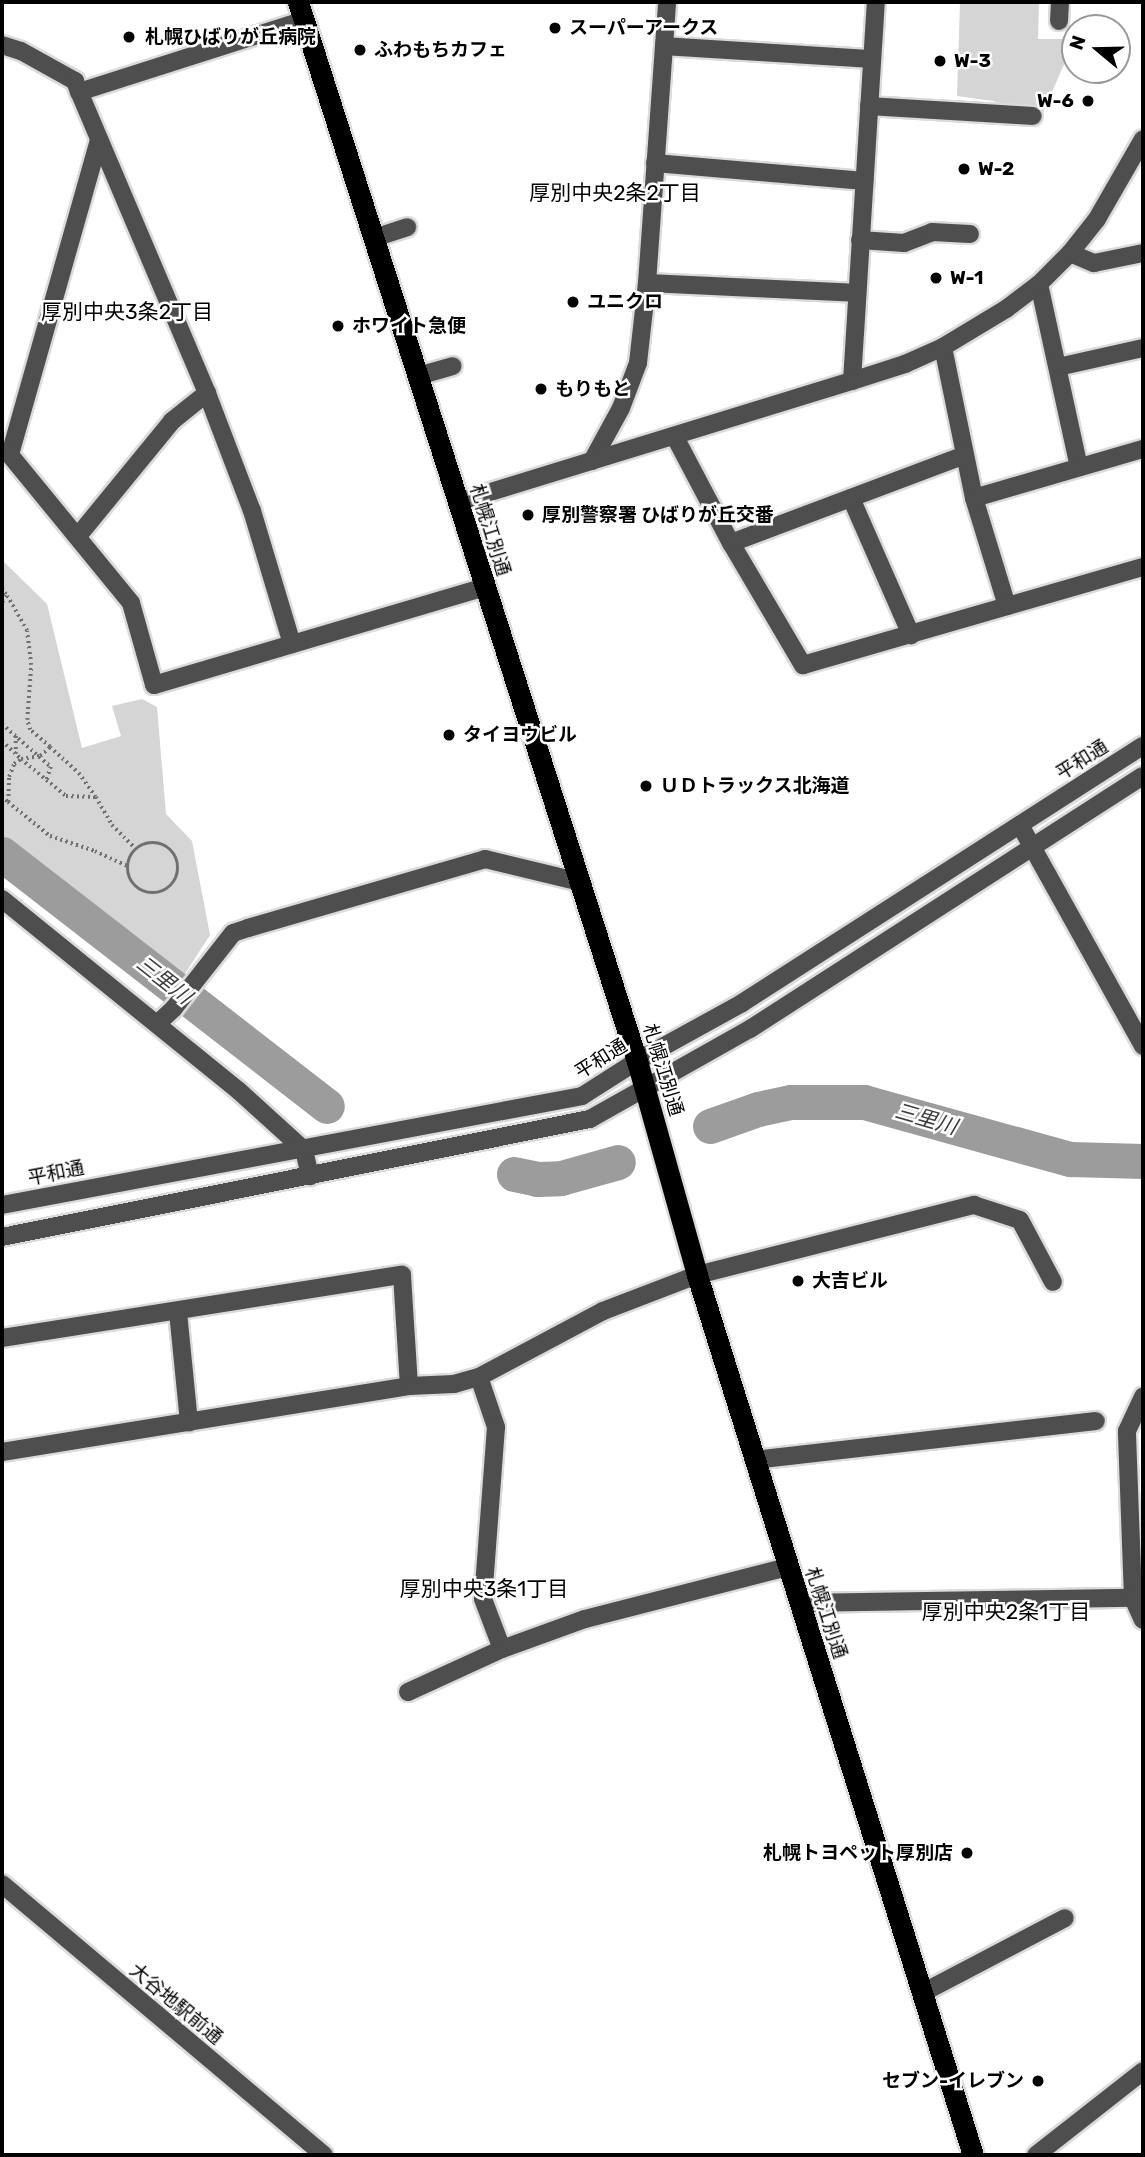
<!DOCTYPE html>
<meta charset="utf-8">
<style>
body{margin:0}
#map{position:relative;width:1145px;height:2157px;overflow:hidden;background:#fff;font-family:Rubik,"Noto Sans JP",sans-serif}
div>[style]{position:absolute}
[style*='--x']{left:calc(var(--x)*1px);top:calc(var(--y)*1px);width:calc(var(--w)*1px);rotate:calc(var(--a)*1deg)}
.green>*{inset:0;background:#d5d5d5}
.river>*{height:35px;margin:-17.5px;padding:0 17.5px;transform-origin:17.5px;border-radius:17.5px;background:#9c9c9c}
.path>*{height:3.5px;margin-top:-1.75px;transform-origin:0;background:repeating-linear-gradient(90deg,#707070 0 2px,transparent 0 5.5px)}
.path>.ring{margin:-1.75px;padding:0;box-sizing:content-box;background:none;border:3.5px solid #707070;border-radius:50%}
.roads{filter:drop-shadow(2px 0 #dbdbdb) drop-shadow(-2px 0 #dbdbdb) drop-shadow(0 2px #dbdbdb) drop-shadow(0 -2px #dbdbdb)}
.minor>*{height:18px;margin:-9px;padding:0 9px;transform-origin:9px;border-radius:9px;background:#4e4e4e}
.highway>*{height:21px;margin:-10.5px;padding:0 10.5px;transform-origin:10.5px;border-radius:10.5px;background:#000}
.dots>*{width:19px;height:19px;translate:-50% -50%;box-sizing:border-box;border:4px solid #fff;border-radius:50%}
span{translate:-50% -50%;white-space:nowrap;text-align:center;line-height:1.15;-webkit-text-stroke:5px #fff;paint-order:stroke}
.poi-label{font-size:19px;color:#000;font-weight:700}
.left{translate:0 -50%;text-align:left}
.right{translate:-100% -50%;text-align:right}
.street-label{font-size:19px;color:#000}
.neighbourhood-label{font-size:21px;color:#000}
.water-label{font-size:21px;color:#3d3d3d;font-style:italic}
.frame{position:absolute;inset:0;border:4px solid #000;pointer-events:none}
.north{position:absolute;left:1061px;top:14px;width:70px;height:70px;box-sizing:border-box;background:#fff;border:2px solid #999;border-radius:50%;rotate:289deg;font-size:19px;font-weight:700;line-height:28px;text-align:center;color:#000}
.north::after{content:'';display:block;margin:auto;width:24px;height:32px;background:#000;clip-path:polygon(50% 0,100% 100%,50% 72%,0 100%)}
</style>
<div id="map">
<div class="green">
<i style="clip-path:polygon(960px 2px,1039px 2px,1038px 39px,1075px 39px,1042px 115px,993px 101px,957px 96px)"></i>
<i style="clip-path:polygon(2px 560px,47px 604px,82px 748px,121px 736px,112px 706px,142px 699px,157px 707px,166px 814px,192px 841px,210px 935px,179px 983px,2px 855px)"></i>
</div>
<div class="river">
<i style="--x:2;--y:854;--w:411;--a:37.8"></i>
<i style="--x:710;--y:1126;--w:51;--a:-19.5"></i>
<i style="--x:758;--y:1109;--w:34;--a:-12"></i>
<i style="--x:791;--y:1102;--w:73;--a:0"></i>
<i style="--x:864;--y:1102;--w:214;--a:15.5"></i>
<i style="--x:1070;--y:1159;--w:73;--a:1.6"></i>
<i style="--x:514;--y:1174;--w:24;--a:12"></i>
<i style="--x:537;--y:1179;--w:24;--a:-2"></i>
<i style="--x:561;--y:1178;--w:59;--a:-15.7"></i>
</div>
<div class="path">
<i style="--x:2;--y:588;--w:9;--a:58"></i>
<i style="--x:7;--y:596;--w:9;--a:126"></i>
<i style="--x:2;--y:656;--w:10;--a:90"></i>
<i style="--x:2;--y:724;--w:65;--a:41.3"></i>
<i style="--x:51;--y:767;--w:16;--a:108"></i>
<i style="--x:16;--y:736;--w:18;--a:90"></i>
<i style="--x:2;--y:741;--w:26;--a:43"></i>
<i style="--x:21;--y:759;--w:19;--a:-9"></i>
<i style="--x:40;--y:756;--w:13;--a:-42"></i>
<i style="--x:50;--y:747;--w:26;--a:-140"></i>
<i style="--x:30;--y:730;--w:10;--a:-107"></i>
<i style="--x:27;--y:720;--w:55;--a:-85.8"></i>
<i style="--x:31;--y:665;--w:34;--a:-97"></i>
<i style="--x:27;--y:631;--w:40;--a:-119.7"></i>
<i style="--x:50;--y:747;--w:39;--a:42"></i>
<i style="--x:79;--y:773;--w:29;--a:55"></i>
<i style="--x:2;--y:796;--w:8;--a:45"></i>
<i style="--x:8;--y:802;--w:25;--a:-88"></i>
<i style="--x:9;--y:777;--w:14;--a:-69"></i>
<i style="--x:14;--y:764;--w:9;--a:-36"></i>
<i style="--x:21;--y:759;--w:58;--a:39.4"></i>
<i style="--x:66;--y:796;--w:30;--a:2"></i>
<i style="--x:96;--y:797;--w:32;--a:60"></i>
<i style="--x:112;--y:825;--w:34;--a:45"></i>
<i style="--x:8;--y:802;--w:54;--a:39"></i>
<i style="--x:50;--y:836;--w:47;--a:18.4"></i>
<i style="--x:95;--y:851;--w:35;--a:25"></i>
<i class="ring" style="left:128px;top:843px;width:46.5px;height:46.5px"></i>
</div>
<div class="roads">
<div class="minor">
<i style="--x:1059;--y:21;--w:19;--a:-87"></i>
<i style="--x:2;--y:45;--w:20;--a:18"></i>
<i style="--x:21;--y:51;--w:62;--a:29.1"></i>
<i style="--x:75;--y:81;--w:12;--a:70"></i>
<i style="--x:664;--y:46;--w:208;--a:3.6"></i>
<i style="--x:869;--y:106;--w:164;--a:3.5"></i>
<i style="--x:99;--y:140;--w:327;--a:105.8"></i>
<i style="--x:10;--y:455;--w:191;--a:50.7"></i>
<i style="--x:131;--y:603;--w:85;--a:74.3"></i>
<i style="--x:154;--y:685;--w:344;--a:-16.5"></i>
<i style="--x:655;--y:163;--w:210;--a:4.9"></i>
<i style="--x:374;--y:238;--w:35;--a:-18"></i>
<i style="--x:860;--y:240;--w:44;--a:3.9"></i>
<i style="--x:904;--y:243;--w:30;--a:-21"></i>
<i style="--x:932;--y:232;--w:38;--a:3"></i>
<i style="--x:1070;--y:253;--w:26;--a:23"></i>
<i style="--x:1094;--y:263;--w:50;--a:-11.5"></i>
<i style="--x:647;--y:283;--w:209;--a:2.7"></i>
<i style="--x:1039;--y:284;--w:187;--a:77.7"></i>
<i style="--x:943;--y:347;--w:154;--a:78.4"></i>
<i style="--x:974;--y:498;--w:113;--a:73"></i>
<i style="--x:1058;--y:367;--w:87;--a:-12.6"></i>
<i style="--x:418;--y:376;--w:36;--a:-16"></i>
<i style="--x:852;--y:381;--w:380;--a:-86.4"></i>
<i style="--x:675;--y:437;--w:120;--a:62.2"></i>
<i style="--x:731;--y:543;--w:142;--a:59.5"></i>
<i style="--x:803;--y:665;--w:354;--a:-16.1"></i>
<i style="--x:592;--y:461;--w:60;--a:-61.3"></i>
<i style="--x:621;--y:408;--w:48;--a:-69.3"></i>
<i style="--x:638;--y:363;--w:81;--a:-83.6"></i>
<i style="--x:647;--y:283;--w:282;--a:-85.9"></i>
<i style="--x:851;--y:498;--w:150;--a:66.3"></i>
<i style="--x:974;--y:498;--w:176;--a:-16.2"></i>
<i style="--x:458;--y:502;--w:412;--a:-17.1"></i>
<i style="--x:852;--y:381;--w:56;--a:-17.8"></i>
<i style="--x:905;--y:364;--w:42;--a:-24.1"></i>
<i style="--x:943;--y:347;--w:74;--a:-31.1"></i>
<i style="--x:1006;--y:309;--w:41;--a:-37.1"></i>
<i style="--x:1039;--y:284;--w:44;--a:-45"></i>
<i style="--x:1070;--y:253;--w:43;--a:-51.5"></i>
<i style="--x:1097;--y:219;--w:92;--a:-60.1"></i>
<i style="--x:78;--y:536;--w:149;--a:-50.7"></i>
<i style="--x:172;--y:421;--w:45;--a:-38.7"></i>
<i style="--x:731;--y:543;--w:250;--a:-20.6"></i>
<i style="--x:292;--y:644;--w:139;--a:-106.7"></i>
<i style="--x:252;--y:511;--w:126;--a:-110.9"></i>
<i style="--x:207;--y:393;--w:327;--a:-113"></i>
<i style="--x:79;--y:92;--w:236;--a:-17.7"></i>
<i style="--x:1020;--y:825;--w:253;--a:60.9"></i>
<i style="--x:2;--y:899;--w:305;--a:39"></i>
<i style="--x:239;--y:1091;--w:88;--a:42.2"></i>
<i style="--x:304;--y:1150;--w:27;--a:77"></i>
<i style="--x:157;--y:1024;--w:23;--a:-43"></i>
<i style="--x:174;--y:1008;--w:95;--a:-51.8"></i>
<i style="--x:233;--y:933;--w:16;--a:-18"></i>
<i style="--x:248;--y:928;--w:247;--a:-16.2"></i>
<i style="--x:485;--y:859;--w:98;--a:13.6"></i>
<i style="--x:2;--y:1205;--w:590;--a:-10.64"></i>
<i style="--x:582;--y:1096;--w:65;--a:-32.5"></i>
<i style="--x:637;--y:1061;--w:120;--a:-28.9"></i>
<i style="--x:742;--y:1003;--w:476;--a:-32.7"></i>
<i style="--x:2;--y:1237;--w:600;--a:-11.35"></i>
<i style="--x:590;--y:1119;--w:184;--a:-29.4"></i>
<i style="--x:750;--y:1029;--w:467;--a:-32.8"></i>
<i style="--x:178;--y:1312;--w:111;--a:84.3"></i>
<i style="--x:2;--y:1338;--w:405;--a:-9"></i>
<i style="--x:402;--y:1275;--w:111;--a:86.4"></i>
<i style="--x:479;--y:1377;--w:53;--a:71.2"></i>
<i style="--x:496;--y:1427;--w:172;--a:94.3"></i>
<i style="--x:483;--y:1599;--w:53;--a:69.2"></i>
<i style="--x:2;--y:1452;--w:412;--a:-9.2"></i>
<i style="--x:409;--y:1386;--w:45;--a:-2.5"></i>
<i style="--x:454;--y:1384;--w:26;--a:-16"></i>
<i style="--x:479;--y:1377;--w:140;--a:-28"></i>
<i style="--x:603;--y:1311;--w:101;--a:-21"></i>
<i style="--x:697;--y:1275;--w:286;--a:-14.2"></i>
<i style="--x:974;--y:1205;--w:48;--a:18.1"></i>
<i style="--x:1020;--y:1220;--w:70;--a:62"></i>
<i style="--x:754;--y:1460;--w:344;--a:-6.5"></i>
<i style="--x:1133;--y:1598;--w:167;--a:-92.1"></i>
<i style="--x:1127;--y:1431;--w:38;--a:-65"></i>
<i style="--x:799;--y:1603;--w:334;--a:-0.9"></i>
<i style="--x:1133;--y:1598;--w:24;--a:66"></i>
<i style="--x:408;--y:1692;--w:103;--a:-24.6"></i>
<i style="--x:502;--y:1649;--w:88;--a:-19.9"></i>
<i style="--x:585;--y:1619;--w:209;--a:-14.4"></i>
<i style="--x:2;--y:1884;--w:421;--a:40.1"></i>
<i style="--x:924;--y:1992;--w:159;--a:-27.7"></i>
<i style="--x:1036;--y:2155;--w:136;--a:-38.1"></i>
</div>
<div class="highway">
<i style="--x:298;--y:2;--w:1112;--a:72.25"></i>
<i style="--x:637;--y:1061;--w:222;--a:74.3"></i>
<i style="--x:697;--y:1275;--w:922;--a:72.59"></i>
</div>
</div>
<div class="dots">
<i style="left:555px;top:28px;background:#000"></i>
<i style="left:129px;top:37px;background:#000"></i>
<i style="left:360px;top:50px;background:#000"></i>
<i style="left:940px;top:61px;background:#000"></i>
<i style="left:1088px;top:101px;background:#000"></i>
<i style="left:964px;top:169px;background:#000"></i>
<i style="left:936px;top:278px;background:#000"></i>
<i style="left:573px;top:302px;background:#000"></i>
<i style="left:338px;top:326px;background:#000"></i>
<i style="left:541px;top:389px;background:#000"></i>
<i style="left:528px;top:515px;background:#000"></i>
<i style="left:449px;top:735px;background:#000"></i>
<i style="left:646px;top:786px;background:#000"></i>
<i style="left:798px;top:1281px;background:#000"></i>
<i style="left:967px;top:1853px;background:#000"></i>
<i style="left:1038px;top:2081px;background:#000"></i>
</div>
<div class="poi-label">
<span class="left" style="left:569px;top:28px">スーパーアークス</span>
<span class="left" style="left:145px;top:37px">札幌ひばりが丘病院</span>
<span class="left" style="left:374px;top:50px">ふわもちカフェ</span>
<span class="left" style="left:954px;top:61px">W-3</span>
<span class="right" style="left:1074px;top:101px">W-6</span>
<span class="left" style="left:978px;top:169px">W-2</span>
<span class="left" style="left:950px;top:278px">W-1</span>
<span class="left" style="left:587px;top:302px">ユニクロ</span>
<span class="left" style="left:352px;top:326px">ホワイト急便</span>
<span class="left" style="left:555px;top:389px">もりもと</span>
<span class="left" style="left:542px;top:515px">厚別警察署 ひばりが丘交番</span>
<span class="left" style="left:463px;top:735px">タイヨウビル</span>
<span class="left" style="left:660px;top:786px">ＵＤトラックス北海道</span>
<span class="left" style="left:812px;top:1281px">大吉ビル</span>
<span class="right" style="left:953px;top:1853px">札幌トヨペット厚別店</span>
<span class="right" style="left:1024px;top:2081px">セブン-イレブン</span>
</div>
<div class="street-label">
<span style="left:490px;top:530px;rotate:73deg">札幌江別通</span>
<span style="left:1082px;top:760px;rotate:-32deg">平和通</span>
<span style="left:601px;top:1059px;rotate:-32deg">平和通</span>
<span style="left:663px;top:1070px;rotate:73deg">札幌江別通</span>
<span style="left:56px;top:1173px;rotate:-11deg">平和通</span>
<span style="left:826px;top:1613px;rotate:72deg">札幌江別通</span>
<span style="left:176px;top:2004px;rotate:40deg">大谷地駅前通</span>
</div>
<div class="neighbourhood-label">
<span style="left:615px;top:193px">厚別中央2条2丁目</span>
<span style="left:127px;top:312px">厚別中央3条2丁目</span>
<span style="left:484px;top:1589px">厚別中央3条1丁目</span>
<span style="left:1006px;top:1612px">厚別中央2条1丁目</span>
</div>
<div class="water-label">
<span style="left:164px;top:980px;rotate:38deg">三里川</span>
<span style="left:926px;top:1119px;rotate:16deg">三里川</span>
</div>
<div class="frame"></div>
<div class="north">N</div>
</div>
